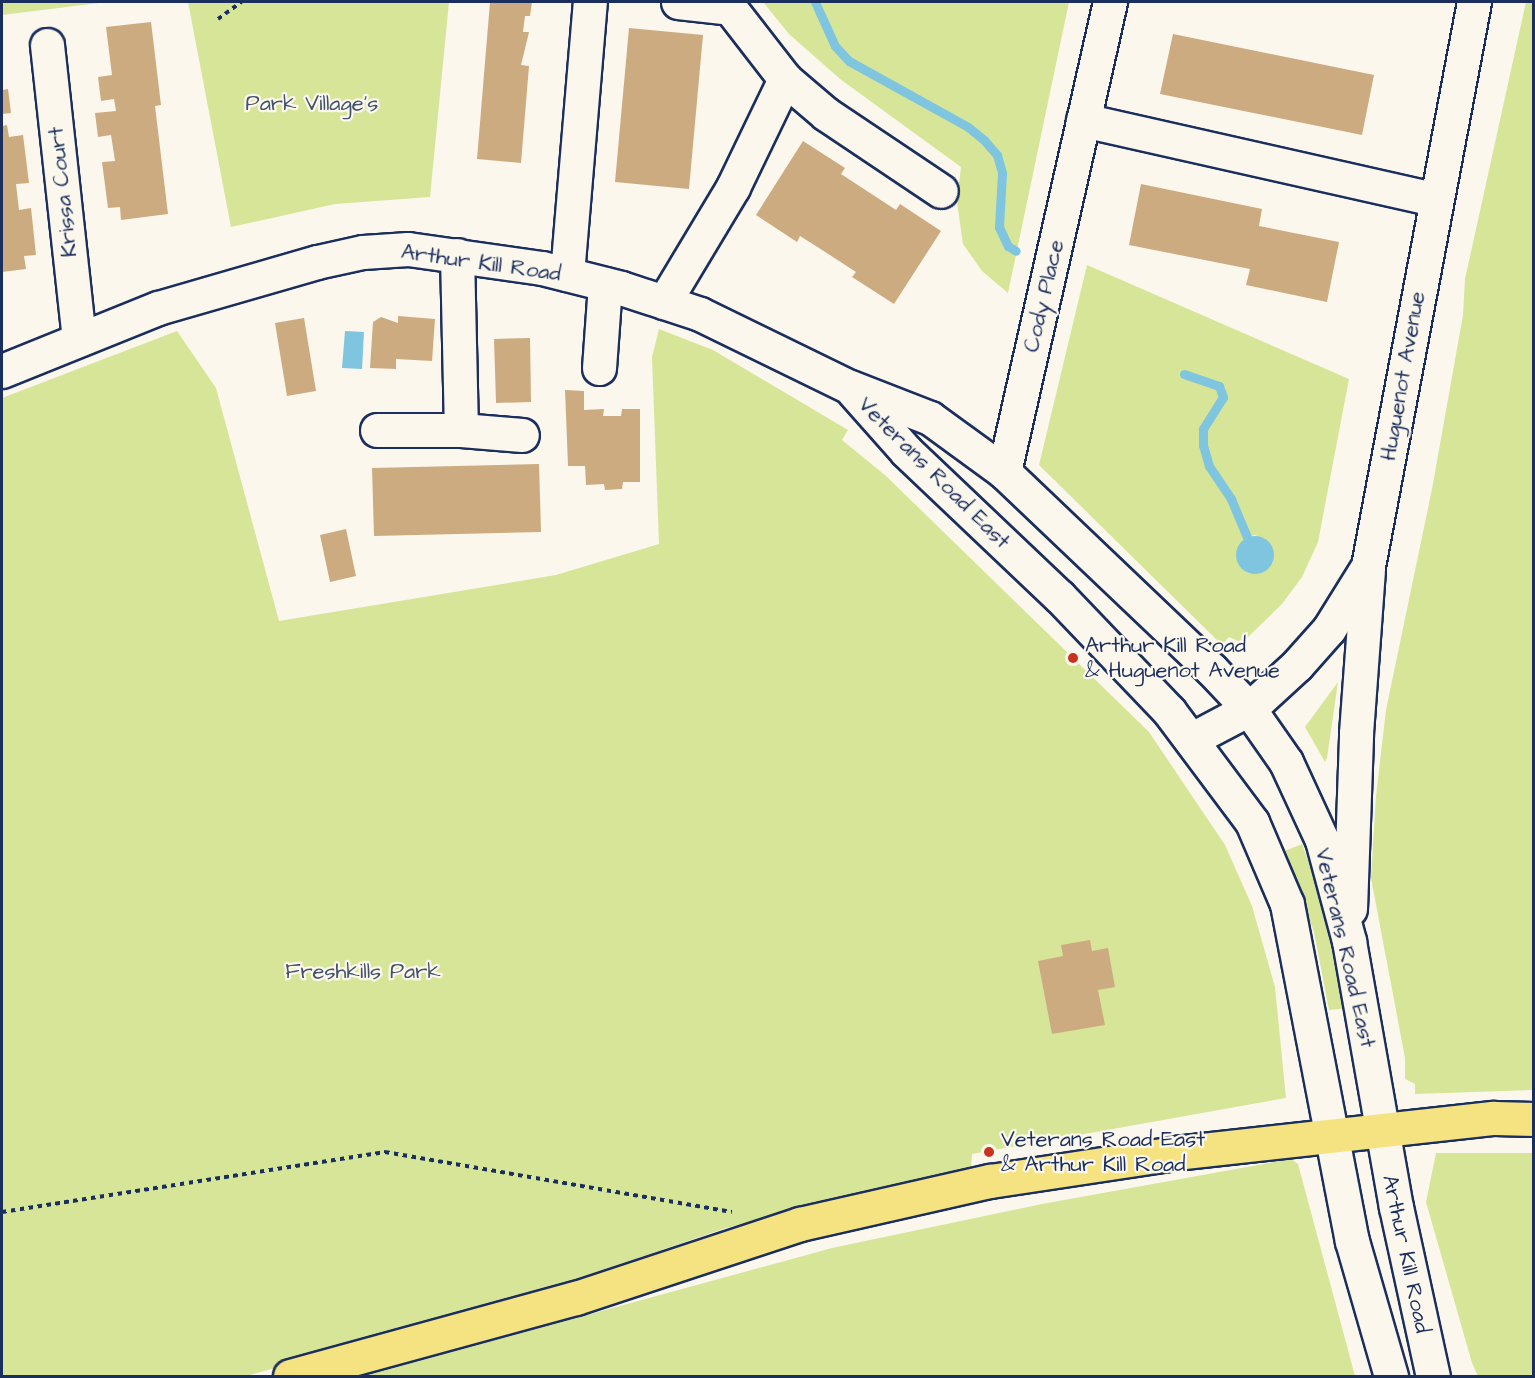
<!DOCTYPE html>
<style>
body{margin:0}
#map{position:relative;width:1535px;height:1378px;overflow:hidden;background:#fbf7ec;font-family:"Architects Daughter",sans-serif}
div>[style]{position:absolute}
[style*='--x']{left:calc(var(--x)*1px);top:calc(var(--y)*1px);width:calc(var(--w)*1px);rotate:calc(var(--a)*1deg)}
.green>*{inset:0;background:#d7e598}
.water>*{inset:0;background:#7fc5df}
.round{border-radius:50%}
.stream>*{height:9px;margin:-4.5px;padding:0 4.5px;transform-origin:4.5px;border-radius:4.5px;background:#7fc5df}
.building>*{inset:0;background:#cdab80}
.path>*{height:4px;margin-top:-2px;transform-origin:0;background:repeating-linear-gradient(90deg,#1b2f5e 0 4.5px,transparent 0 9px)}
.roads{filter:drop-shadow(2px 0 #1b2f5e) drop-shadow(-2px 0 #1b2f5e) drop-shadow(0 2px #1b2f5e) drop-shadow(0 -2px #1b2f5e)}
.minor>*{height:33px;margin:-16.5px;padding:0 16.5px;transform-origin:16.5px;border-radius:16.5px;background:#fbf7ec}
.highway>*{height:33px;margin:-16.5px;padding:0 16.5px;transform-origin:16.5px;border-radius:16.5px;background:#f5e381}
.dots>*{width:16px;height:16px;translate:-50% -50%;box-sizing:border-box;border:3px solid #fbf7ec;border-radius:50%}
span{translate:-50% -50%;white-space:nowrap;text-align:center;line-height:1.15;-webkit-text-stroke:4.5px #fbf7ec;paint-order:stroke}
.park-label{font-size:22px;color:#41536a}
.street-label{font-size:22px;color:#1b2f5e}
.poi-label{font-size:22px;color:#1b2f5e}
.left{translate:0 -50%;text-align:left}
.frame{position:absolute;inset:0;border:3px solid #1b2f5e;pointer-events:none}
</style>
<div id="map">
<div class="green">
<i style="clip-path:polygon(2px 2px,107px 2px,2px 15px)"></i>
<i style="clip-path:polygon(188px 2px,449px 2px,430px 197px,335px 204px,231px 227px)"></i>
<i style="clip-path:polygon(763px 2px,1069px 2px,1008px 293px,982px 271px,963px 244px,957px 202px,961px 167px,840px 79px,789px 34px)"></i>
<i style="clip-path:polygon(1526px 2px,1534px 2px,1533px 1090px,1415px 1094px,1415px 1084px,1405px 1079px,1405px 1058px,1371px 878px,1376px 796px,1386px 710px,1432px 489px,1463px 315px,1465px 279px)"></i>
<i style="clip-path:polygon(evenodd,1087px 265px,1349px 379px,1318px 542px,1302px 577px,1282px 604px,1248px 637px,1238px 641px,1229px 637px,1222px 645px,1039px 465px,1087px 265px,1255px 535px,1266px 540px,1272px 550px,1273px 563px,1244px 538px,1255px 535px)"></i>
<i style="clip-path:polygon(659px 329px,713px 350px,848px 430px,842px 440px,886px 476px,1149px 732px,1225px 845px,1252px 906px,1275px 987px,1286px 1098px,972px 1154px,971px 1167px,726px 1228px,474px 1314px,246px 1376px,2px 1376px,2px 398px,177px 331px,216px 388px,279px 621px,556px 575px,659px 544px,652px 357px)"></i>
<i style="clip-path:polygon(1338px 682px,1327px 758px,1325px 762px,1305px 727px)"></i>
<i style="clip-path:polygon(1302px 844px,1331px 924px,1348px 1008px,1329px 1010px,1314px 932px,1285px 851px)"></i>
<i style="clip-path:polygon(1436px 1153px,1533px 1153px,1533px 1376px,1478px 1376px,1472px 1363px,1426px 1202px)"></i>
<i style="clip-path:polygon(1291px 1159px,1298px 1164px,1355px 1376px,364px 1376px,832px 1248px,1042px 1204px)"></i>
</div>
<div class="water">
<i style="clip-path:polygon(345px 331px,364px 332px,362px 369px,342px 368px)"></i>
<i class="round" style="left:1236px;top:536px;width:38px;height:38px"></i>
</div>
<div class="stream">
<i style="--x:815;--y:2;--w:48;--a:65.6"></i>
<i style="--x:835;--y:46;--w:21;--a:47"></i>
<i style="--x:849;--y:61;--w:136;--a:29"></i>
<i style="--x:968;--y:127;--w:21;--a:39"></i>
<i style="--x:984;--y:140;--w:20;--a:49"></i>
<i style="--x:997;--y:155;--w:19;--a:74"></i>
<i style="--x:1002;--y:173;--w:54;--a:93.2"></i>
<i style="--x:999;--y:227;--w:21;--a:65"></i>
<i style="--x:1008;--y:246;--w:9;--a:32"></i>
<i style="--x:1184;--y:374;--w:37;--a:19"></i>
<i style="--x:1219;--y:386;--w:12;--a:70"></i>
<i style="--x:1223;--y:397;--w:38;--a:122"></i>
<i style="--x:1203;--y:429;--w:16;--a:90"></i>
<i style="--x:1203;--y:445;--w:22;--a:74"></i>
<i style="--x:1209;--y:466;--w:40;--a:56"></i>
<i style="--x:1231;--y:499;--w:41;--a:67.2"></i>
</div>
<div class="building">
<i style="clip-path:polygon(490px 2px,532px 2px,530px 16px,525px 16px,523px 32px,529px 32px,521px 65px,529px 66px,521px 163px,477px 159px)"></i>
<i style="clip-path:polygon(151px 22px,161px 105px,155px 106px,168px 214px,121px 220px,120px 207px,108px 208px,102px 162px,115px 161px,111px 135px,98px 137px,95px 113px,116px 111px,114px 99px,101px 101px,98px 77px,112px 75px,106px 27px)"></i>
<i style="clip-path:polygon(629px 28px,703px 35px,689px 189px,615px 182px)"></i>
<i style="clip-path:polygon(1173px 34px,1374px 75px,1362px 135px,1160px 94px)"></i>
<i style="clip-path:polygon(8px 89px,11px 113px,2px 114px,2px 90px)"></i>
<i style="clip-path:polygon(7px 125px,9px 137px,23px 135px,29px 183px,16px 184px,19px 210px,31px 208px,36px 255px,24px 256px,26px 269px,2px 272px,2px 126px)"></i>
<i style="clip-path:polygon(803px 141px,845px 168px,841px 174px,896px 210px,900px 204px,941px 231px,894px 304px,852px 277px,856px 272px,819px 248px,800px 236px,797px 242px,756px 215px)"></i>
<i style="clip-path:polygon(1141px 184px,1262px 209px,1259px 226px,1339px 242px,1327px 302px,1246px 285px,1250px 269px,1129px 245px)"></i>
<i style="clip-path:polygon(398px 316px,435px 319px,432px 361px,396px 359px,396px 369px,370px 368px,373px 322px,381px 317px,398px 323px)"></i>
<i style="clip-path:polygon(304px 318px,316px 391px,287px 396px,275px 323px)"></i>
<i style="clip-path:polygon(530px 338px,531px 402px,496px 403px,494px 339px)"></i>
<i style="clip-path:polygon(565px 390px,584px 391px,584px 410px,604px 409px,603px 416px,621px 416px,622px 409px,640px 409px,640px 482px,623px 482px,622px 489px,605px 490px,604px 484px,586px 485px,585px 466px,568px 466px)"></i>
<i style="clip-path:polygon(539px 464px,541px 532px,374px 536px,372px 468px)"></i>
<i style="clip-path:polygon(346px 529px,356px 576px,330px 582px,320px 535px)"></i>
<i style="clip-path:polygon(1090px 940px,1092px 951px,1108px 948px,1115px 987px,1098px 990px,1105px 1025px,1052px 1034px,1038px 961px,1063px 956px,1061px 945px)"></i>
</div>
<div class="path">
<i style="--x:218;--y:19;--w:29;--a:-36"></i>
<i style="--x:2;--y:1212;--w:388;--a:-8.9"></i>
<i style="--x:385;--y:1152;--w:352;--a:9.8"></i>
</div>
<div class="roads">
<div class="minor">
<i style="--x:678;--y:2;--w:52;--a:6.6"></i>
<i style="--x:730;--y:8;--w:90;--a:52.2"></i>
<i style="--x:785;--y:79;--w:54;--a:40.5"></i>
<i style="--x:826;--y:114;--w:138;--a:33.8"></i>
<i style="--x:47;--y:45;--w:296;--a:83.8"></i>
<i style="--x:1083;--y:120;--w:360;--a:12.7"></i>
<i style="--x:457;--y:255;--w:175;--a:88.7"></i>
<i style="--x:567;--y:274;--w:273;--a:-85.2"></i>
<i style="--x:664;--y:302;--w:134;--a:-59"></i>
<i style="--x:733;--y:187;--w:120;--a:-64.3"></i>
<i style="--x:599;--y:368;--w:84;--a:-85.9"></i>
<i style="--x:2;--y:371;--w:168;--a:-22"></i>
<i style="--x:158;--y:308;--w:166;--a:-16.1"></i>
<i style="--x:317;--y:262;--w:47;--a:-12.3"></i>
<i style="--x:363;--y:252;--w:45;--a:-3.8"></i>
<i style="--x:408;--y:249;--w:135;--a:8.1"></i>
<i style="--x:542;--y:268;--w:81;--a:14.2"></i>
<i style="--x:621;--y:288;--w:83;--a:18.2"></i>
<i style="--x:700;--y:314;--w:167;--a:26"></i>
<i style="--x:850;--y:387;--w:86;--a:21.2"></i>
<i style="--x:930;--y:418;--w:92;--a:36.1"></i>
<i style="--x:1004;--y:472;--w:287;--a:43.6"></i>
<i style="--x:1212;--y:670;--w:54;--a:46.5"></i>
<i style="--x:1249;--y:709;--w:65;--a:55.1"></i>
<i style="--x:1286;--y:762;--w:86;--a:65.2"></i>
<i style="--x:1322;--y:840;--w:105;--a:75"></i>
<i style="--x:1349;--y:941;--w:270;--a:80"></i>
<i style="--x:1396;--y:1207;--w:173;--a:77.7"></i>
<i style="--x:853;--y:391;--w:80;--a:48.5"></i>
<i style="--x:906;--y:451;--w:212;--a:43.5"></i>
<i style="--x:1060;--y:597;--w:158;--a:46.3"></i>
<i style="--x:1169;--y:711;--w:139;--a:53.2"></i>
<i style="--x:1252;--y:822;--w:89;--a:66.9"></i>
<i style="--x:1287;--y:904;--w:343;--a:79.1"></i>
<i style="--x:1352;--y:1241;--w:141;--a:73.9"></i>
<i style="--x:377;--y:430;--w:84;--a:0"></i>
<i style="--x:461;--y:430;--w:61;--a:4.7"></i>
<i style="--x:1004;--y:472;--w:482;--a:-77.3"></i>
<i style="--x:1192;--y:739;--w:64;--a:-27.8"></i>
<i style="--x:1249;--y:709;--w:65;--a:-42.5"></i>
<i style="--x:1297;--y:665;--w:48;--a:-48.4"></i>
<i style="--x:1329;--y:629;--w:74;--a:-58.2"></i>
<i style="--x:1368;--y:566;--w:574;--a:-79.36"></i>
<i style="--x:1350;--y:909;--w:176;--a:-88"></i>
<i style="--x:1356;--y:733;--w:162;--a:-85.8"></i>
</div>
<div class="highway">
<i style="--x:290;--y:1376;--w:296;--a:-15.3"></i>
<i style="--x:576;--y:1298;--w:236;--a:-18.3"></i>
<i style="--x:800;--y:1224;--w:195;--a:-12.8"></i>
<i style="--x:990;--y:1181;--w:187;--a:-8.6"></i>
<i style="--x:1175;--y:1153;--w:321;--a:-6.3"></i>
<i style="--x:1494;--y:1118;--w:40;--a:1.4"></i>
</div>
</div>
<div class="dots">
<i style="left:1073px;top:658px;background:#c8321e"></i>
<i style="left:989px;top:1152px;background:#c8321e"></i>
</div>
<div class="park-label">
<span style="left:312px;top:104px">Park Village's</span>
<span style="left:363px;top:972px">Freshkills Park</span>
</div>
<div class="street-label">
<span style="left:63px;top:192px;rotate:-96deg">Krissa Court</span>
<span style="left:481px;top:263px;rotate:8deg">Arthur Kill Road</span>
<span style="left:1044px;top:296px;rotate:-77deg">Cody Place</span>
<span style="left:1403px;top:376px;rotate:-80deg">Huguenot Avenue</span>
<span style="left:934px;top:473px;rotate:45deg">Veterans Road East</span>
<span style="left:1345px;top:948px;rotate:77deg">Veterans Road East</span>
<span style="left:1406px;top:1254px;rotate:78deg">Arthur Kill Road</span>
</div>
<div class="poi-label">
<span class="left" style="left:1085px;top:658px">Arthur Kill Road<br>&amp; Huguenot Avenue</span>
<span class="left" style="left:1001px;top:1152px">Veterans Road East<br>&amp; Arthur Kill Road</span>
</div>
<div class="frame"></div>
</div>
